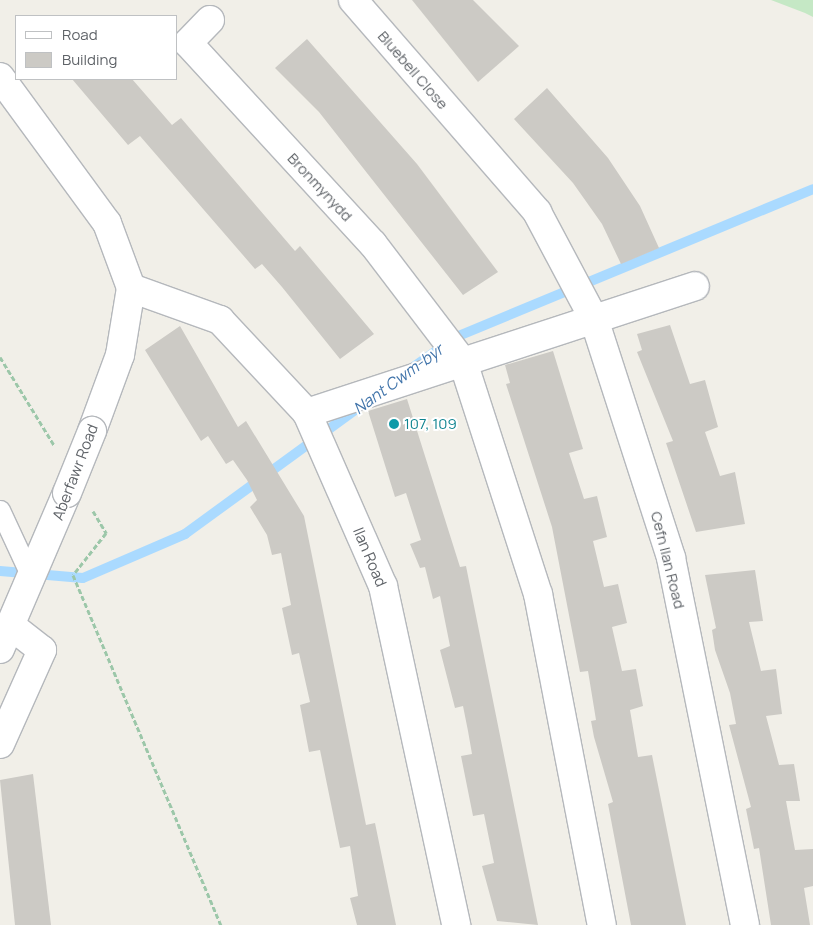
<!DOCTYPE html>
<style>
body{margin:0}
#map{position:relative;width:813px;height:925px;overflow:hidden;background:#f1efe8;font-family:Manrope,sans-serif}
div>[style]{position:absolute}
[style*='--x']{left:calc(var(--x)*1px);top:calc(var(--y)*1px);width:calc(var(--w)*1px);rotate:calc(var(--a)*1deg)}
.green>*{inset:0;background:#c5e8c5}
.stream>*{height:10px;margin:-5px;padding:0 5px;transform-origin:5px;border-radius:5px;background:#aadaff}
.building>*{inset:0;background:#cccac5}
.path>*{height:3px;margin-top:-1.5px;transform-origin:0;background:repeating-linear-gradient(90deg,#9cc7a9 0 5px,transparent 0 7.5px)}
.roads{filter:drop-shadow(1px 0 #b5b8bc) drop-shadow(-1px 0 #b5b8bc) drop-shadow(0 1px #b5b8bc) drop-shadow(0 -1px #b5b8bc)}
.service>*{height:19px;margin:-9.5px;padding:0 9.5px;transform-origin:9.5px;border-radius:9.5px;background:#fff}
.minor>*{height:28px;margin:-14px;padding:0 14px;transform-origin:14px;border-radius:14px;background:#fff}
.bridges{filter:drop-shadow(1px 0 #b5b8bc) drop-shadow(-1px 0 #b5b8bc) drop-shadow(0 1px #b5b8bc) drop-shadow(0 -1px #b5b8bc)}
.minor-bridge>*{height:28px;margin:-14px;padding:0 14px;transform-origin:14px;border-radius:14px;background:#fff}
.dots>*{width:14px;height:14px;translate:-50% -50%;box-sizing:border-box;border:2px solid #fff;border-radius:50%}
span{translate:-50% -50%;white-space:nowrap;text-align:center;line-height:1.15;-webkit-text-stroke:4px #fff;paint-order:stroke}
.street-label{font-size:15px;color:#5f6368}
.culture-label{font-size:15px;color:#0d838f}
.left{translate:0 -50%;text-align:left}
.water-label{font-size:16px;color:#4174aa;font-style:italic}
.legend{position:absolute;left:15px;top:15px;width:162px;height:65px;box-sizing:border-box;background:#fff;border:1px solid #bfc1c3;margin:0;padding:6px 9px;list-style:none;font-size:15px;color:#5f6368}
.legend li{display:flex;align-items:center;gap:10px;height:25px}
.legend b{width:25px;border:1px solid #bfc1c3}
</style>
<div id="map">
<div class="green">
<i style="clip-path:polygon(771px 0,813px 0,813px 17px,805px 13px)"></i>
</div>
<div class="stream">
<i style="--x:412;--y:368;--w:54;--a:-35.2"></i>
<i style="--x:456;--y:337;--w:386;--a:-22.5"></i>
<i style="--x:0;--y:571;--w:83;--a:4.8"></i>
<i style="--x:83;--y:578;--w:111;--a:-23.3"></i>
<i style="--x:185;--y:534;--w:219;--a:-36.1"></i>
</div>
<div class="building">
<i style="clip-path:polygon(412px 0,473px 0,519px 46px,478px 82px)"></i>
<i style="clip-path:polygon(307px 39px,417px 164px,498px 272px,463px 295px,319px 112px,275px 68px)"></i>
<i style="clip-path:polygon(72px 79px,132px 79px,172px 125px,181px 118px,295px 251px,300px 246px,374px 334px,340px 359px,282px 287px,262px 264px,255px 269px,140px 136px,128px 145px)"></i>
<i style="clip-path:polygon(547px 88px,608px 158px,640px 206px,659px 248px,621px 264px,602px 224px,573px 183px,514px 119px)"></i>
<i style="clip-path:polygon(670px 325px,690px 384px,705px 380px,718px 427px,705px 432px,720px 476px,735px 472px,745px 524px,696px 532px,666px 443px,673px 441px,637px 352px,642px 350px,637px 334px)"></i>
<i style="clip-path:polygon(180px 326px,238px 427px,246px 421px,304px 516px,366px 825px,375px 823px,396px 925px,357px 925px,350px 898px,358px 896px,350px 846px,340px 848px,320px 750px,309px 752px,300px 705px,310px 702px,299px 653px,292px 655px,282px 608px,291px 605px,281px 553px,272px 555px,267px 535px,250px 507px,257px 500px,247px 480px,233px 460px,226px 464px,208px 436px,201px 441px,145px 350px)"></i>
<i style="clip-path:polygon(553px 351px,583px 449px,569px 453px,584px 499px,597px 496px,607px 537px,593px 541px,604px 587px,618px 584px,627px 623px,612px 627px,622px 671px,636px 669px,643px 706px,630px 710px,638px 757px,652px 755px,686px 925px,631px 925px,608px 804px,613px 802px,594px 737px,591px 721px,596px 720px,588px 671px,580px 672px,552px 527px,506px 384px,510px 383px,505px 365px)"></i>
<i style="clip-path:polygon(407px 399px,460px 567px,466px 566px,538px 925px,497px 921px,482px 866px,494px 863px,484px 814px,473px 816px,461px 756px,472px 754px,468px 731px,463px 706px,455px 708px,440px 650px,450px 646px,440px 596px,433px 599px,425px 567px,420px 568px,410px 544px,421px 540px,406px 493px,395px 497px,368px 411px)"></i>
<i style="clip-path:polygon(755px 570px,763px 621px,749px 622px,761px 671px,776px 669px,782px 714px,766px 716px,779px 765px,794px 764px,800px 801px,786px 801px,795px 850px,813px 849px,813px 886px,804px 888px,810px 925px,771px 925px,759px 848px,754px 849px,746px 809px,751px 807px,729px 725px,736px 724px,730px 693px,715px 650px,712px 630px,716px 628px,705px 575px)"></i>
<i style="clip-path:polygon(33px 774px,51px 925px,15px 925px,0 780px)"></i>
</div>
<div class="path">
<i style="--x:0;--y:357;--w:103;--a:58.5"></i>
<i style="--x:93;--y:511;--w:26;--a:59"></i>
<i style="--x:106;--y:533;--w:53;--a:128.2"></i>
<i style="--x:73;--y:575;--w:380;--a:67.1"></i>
</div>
<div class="roads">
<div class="service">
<i style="--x:0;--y:510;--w:78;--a:65.1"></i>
</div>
<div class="minor">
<i style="--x:353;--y:0;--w:281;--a:49"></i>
<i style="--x:537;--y:212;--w:121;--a:62"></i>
<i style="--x:594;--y:319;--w:251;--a:72.1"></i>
<i style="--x:671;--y:558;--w:374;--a:78.6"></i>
<i style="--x:210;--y:20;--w:32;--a:134"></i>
<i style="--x:188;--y:43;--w:273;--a:47.4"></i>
<i style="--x:373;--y:244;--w:148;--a:52.7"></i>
<i style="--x:463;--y:362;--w:244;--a:72.1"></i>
<i style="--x:538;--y:594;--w:337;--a:79.1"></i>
<i style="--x:0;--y:77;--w:181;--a:53.8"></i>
<i style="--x:107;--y:223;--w:69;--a:69.7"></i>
<i style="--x:131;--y:288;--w:95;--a:19.8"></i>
<i style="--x:220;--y:320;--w:127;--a:46.9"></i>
<i style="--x:307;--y:413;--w:189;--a:66.3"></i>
<i style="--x:383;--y:586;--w:347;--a:77.8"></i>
<i style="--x:307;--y:413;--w:408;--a:-18.1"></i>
<i style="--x:92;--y:431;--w:81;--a:-69.8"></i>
<i style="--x:120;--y:355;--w:68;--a:-80.7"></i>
<i style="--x:0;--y:649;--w:170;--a:-66.8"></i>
<i style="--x:0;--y:744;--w:103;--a:-65.9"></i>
<i style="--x:42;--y:650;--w:39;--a:-142"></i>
</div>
</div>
<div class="bridges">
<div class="minor-bridge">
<i style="--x:67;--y:493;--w:67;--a:-68"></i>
</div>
</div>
<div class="dots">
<i style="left:394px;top:424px;background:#0f9aa8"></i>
</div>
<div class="street-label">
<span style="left:413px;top:70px;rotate:49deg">Bluebell Close</span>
<span style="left:320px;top:187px;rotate:47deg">Bronmynydd</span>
<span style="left:75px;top:472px;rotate:-69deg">Aberfawr Road</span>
<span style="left:370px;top:557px;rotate:67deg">Ilan Road</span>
<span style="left:668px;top:560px;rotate:76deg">Cefn Ilan Road</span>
</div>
<div class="culture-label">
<span class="left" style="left:404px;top:424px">107, 109</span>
</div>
<div class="water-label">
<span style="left:398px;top:379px;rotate:-36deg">Nant Cwm-byr</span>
</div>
<ul class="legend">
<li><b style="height:6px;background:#fff"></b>Road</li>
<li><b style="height:14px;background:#cccac5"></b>Building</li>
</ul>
</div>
